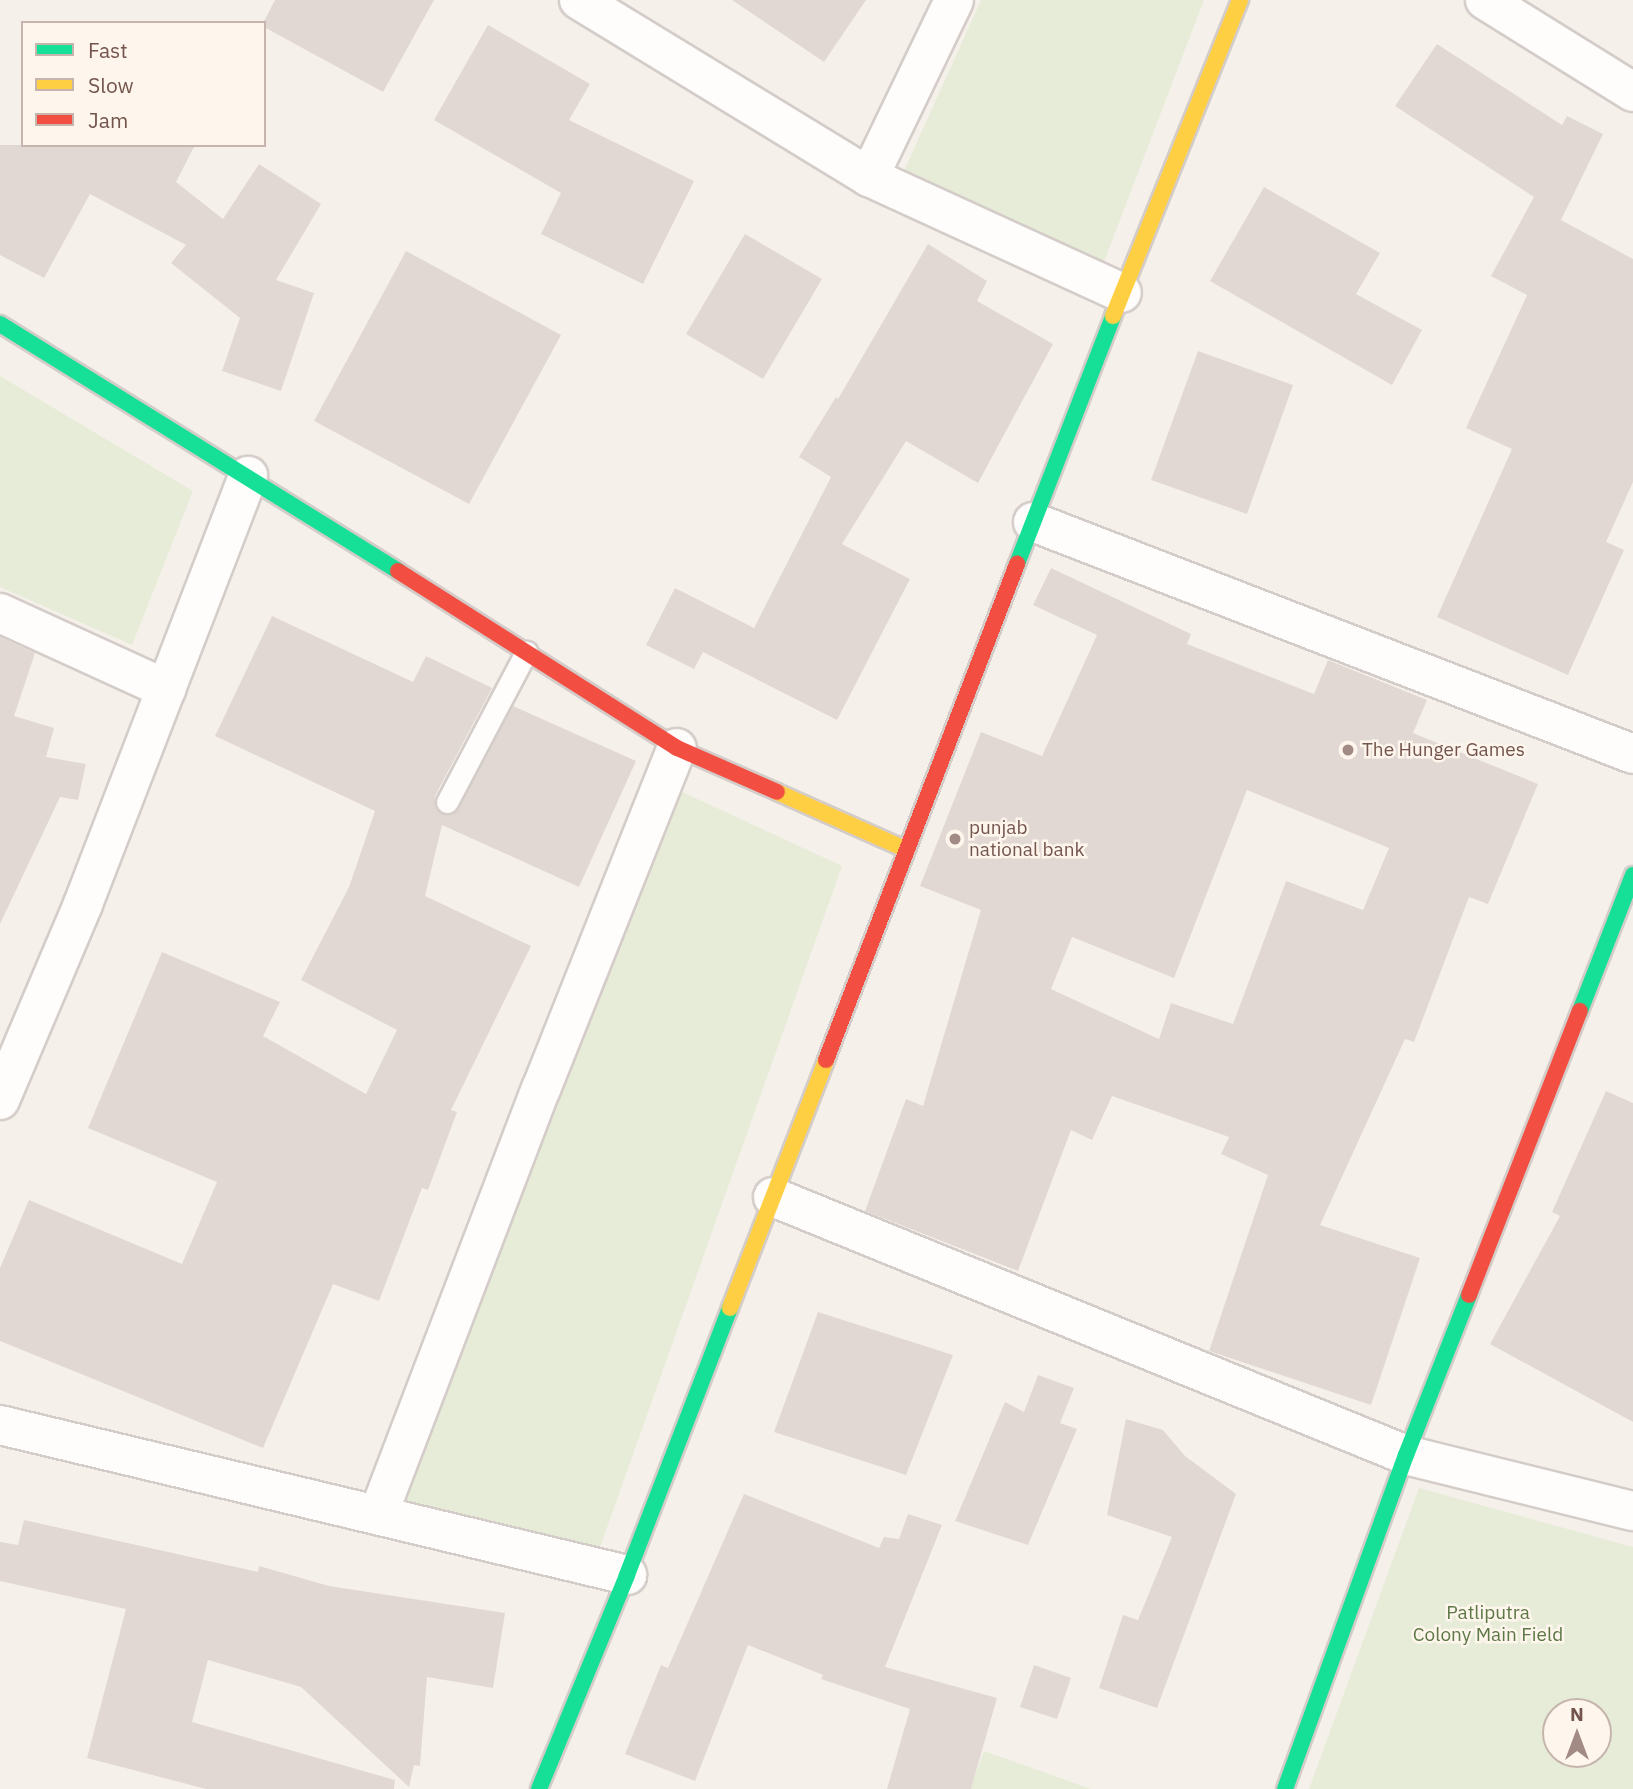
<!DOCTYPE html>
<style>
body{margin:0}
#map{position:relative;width:1633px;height:1789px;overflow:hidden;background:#f6f0eb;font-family:"IBM Plex Sans",sans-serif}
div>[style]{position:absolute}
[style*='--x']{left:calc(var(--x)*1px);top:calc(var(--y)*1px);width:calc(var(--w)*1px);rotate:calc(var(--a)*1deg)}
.green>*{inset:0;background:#e6ecd7}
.building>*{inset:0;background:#e2d8d3}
.roads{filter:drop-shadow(2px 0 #d4ccc8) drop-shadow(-2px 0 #d4ccc8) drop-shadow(0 2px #d4ccc8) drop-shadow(0 -2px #d4ccc8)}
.lane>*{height:21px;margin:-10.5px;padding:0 10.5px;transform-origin:10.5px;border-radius:10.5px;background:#fefdfc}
.street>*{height:38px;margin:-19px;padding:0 19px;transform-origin:19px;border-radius:19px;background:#fefdfc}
.fast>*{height:16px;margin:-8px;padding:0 8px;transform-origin:8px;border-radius:8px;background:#16e098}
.slow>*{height:16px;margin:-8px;padding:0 8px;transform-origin:8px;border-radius:8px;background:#ffcf43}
.jam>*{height:16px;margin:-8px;padding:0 8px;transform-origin:8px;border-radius:8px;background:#f24e42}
.dots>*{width:19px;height:19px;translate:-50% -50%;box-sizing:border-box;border:4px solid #fef5ec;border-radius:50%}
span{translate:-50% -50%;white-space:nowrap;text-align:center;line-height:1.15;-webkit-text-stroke:5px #fef5ec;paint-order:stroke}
.poi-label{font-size:19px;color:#73554d}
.left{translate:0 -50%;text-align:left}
.park-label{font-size:19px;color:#5b7845}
.legend{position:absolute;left:21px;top:21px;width:245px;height:126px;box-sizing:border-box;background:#fef5ec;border:2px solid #c6b5ac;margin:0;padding:9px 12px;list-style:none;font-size:21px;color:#73554d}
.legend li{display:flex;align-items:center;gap:14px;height:35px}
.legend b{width:35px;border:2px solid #c6b5ac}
.north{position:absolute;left:1542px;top:1698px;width:70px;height:70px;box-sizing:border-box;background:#fef5ec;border:2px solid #c6b5ac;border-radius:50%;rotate:0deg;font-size:19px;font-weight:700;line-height:28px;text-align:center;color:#73554d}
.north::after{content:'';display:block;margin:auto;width:24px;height:32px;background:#a18b84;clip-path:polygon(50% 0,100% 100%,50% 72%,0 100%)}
</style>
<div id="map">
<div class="green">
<i style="clip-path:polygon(981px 0,1204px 0,1102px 267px,903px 173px)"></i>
<i style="clip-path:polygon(0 376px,193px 491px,132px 645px,0 587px)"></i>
<i style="clip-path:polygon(678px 790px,842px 866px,598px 1553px,395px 1506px)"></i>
<i style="clip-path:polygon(evenodd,1419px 1488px,1633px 1547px,1633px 1789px,1309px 1789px,1419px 1488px,1598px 1712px,1598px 1754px,1556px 1754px,1556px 1712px,1598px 1712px)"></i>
<i style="clip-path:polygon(984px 1751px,1091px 1789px,970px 1789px)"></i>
</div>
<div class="building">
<i style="clip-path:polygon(275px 0,434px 0,383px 92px,264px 27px,263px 23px)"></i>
<i style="clip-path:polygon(732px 0,866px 0,824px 62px)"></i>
<i style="clip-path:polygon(488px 25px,590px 84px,569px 120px,694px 181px,643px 284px,541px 234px,561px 193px,434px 120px)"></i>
<i style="clip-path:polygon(1437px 44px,1562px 125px,1567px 116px,1603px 134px,1561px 220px,1633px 259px,1633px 482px,1606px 542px,1624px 550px,1568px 675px,1437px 617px,1512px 449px,1466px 428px,1527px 295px,1491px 276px,1534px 197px,1395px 106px)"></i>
<i style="clip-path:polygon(0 145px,195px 145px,176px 182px,223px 219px,259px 164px,321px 204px,276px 280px,314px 293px,281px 391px,222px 371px,240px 318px,171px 263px,186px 245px,90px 194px,44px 278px,0 255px)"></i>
<i style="clip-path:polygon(1264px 187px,1380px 253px,1356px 294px,1422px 330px,1392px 385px,1210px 281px)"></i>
<i style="clip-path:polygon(745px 234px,822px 279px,763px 379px,686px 334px)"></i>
<i style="clip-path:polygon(928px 244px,987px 281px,977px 301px,1053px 344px,978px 483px,906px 441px,842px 544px,910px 579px,837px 720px,703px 652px,694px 669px,646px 645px,675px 588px,754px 628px,831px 477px,799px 457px,836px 397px,838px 399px)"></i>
<i style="clip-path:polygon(406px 251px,561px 335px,469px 504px,314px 421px)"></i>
<i style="clip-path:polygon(1198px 351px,1293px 385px,1247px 514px,1151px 480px)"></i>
<i style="clip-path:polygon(evenodd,1051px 568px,1191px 634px,1187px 644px,1314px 694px,1328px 660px,1427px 700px,1413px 733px,1538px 784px,1488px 904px,1469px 897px,1414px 1042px,1405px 1039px,1320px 1225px,1420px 1258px,1371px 1405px,1209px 1351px,1268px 1175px,1221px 1154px,1229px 1137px,1112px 1096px,1092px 1140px,1071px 1130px,1018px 1271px,865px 1211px,906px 1099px,923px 1106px,981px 910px,920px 886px,981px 732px,1042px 756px,1097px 635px,1033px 605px,1051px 568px,1247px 790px,1389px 848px,1363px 910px,1286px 881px,1233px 1024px,1171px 1003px,1159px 1039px,1051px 989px,1072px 937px,1174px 978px,1247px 790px)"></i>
<i style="clip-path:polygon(272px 616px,413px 682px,426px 656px,492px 688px,435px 796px,436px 808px,442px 814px,453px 813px,459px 808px,513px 706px,636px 761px,579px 887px,442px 825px,425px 896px,531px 946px,451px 1110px,457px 1112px,428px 1190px,422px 1188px,379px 1301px,333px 1284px,263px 1448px,0 1341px,0 1268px,29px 1200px,182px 1264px,217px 1182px,88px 1128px,162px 952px,280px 1002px,263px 1036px,366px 1094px,397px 1030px,301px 980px,349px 887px,375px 811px,215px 736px)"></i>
<i style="clip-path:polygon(0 637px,35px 653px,14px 716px,54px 728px,46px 757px,86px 764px,78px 800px,60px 797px,0 924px)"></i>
<i style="clip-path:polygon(1606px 1091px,1633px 1103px,1633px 1422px,1490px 1344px,1560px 1216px,1552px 1212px)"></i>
<i style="clip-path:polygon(818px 1312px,953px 1355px,906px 1475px,774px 1432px)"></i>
<i style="clip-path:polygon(1038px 1375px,1074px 1388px,1060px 1423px,1077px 1429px,1028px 1545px,955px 1521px,1005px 1402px,1024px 1412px)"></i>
<i style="clip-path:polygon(1126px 1419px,1163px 1430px,1185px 1456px,1236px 1494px,1157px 1708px,1099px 1688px,1123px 1615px,1138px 1620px,1172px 1537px,1107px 1515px)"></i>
<i style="clip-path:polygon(744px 1494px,879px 1548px,884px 1537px,899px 1539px,908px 1514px,942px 1525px,885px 1667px,997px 1698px,971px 1789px,887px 1789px,910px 1709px,821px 1679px,823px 1675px,748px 1645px,695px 1781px,625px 1754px,661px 1665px,668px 1668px)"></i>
<i style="clip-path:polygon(24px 1520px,258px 1572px,259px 1566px,329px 1586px,505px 1613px,493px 1688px,427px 1677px,420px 1766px,414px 1765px,409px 1787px,301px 1687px,208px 1660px,192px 1722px,395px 1780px,394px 1789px,206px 1789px,87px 1758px,126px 1609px,0 1581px,0 1542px,18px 1545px)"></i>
<i style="clip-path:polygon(1034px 1665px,1071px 1678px,1057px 1719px,1020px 1707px)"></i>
</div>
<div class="roads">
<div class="lane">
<i style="--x:447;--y:802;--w:170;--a:-62.2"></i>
</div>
<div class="street">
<i style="--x:579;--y:0;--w:340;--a:31.4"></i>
<i style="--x:869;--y:177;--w:278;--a:24.6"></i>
<i style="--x:1485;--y:0;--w:174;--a:31.9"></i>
<i style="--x:869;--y:177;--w:196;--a:-64.3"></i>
<i style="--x:1033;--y:522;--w:643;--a:21.14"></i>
<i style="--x:0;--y:613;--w:183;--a:24.6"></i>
<i style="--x:0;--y:1100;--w:213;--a:-67"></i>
<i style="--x:83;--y:904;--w:459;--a:-68.9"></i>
<i style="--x:773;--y:1197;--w:684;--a:22.17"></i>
<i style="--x:1406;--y:1455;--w:234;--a:13.9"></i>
<i style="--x:0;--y:1425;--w:645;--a:13.45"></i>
<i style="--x:378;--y:1515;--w:456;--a:-69.1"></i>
<i style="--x:541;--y:1089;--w:367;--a:-68.3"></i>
</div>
<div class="fast">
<i style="--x:0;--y:324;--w:468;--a:31.8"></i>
<i style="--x:1017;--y:564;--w:266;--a:-68.8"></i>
<i style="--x:1580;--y:1011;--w:146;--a:-68.7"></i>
<i style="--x:539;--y:1789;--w:231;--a:-67.6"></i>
<i style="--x:627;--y:1575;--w:286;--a:-68.9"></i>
<i style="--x:1285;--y:1789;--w:355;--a:-70.1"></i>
<i style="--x:1406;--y:1455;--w:172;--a:-68.5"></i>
</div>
<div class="slow">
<i style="--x:1113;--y:316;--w:341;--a:-68.1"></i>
<i style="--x:777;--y:792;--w:142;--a:24"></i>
<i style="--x:730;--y:1308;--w:266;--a:-68.8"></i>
</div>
<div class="jam">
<i style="--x:398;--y:571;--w:330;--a:32.4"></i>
<i style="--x:677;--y:748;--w:109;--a:23.7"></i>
<i style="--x:826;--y:1060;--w:532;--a:-68.94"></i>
<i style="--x:1469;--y:1295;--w:305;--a:-68.7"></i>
</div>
</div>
<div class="dots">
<i style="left:1348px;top:750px;background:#a18b84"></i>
<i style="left:955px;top:839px;background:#a18b84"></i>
</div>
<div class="poi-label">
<span class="left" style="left:1362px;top:750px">The Hunger Games</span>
<span class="left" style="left:969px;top:839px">punjab<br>national bank</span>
</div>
<div class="park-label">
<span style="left:1488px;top:1624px">Patliputra<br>Colony Main Field</span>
</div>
<ul class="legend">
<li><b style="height:9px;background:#16e098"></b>Fast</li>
<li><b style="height:9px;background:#ffcf43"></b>Slow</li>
<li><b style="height:9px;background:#f24e42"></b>Jam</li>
</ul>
<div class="north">N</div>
</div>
